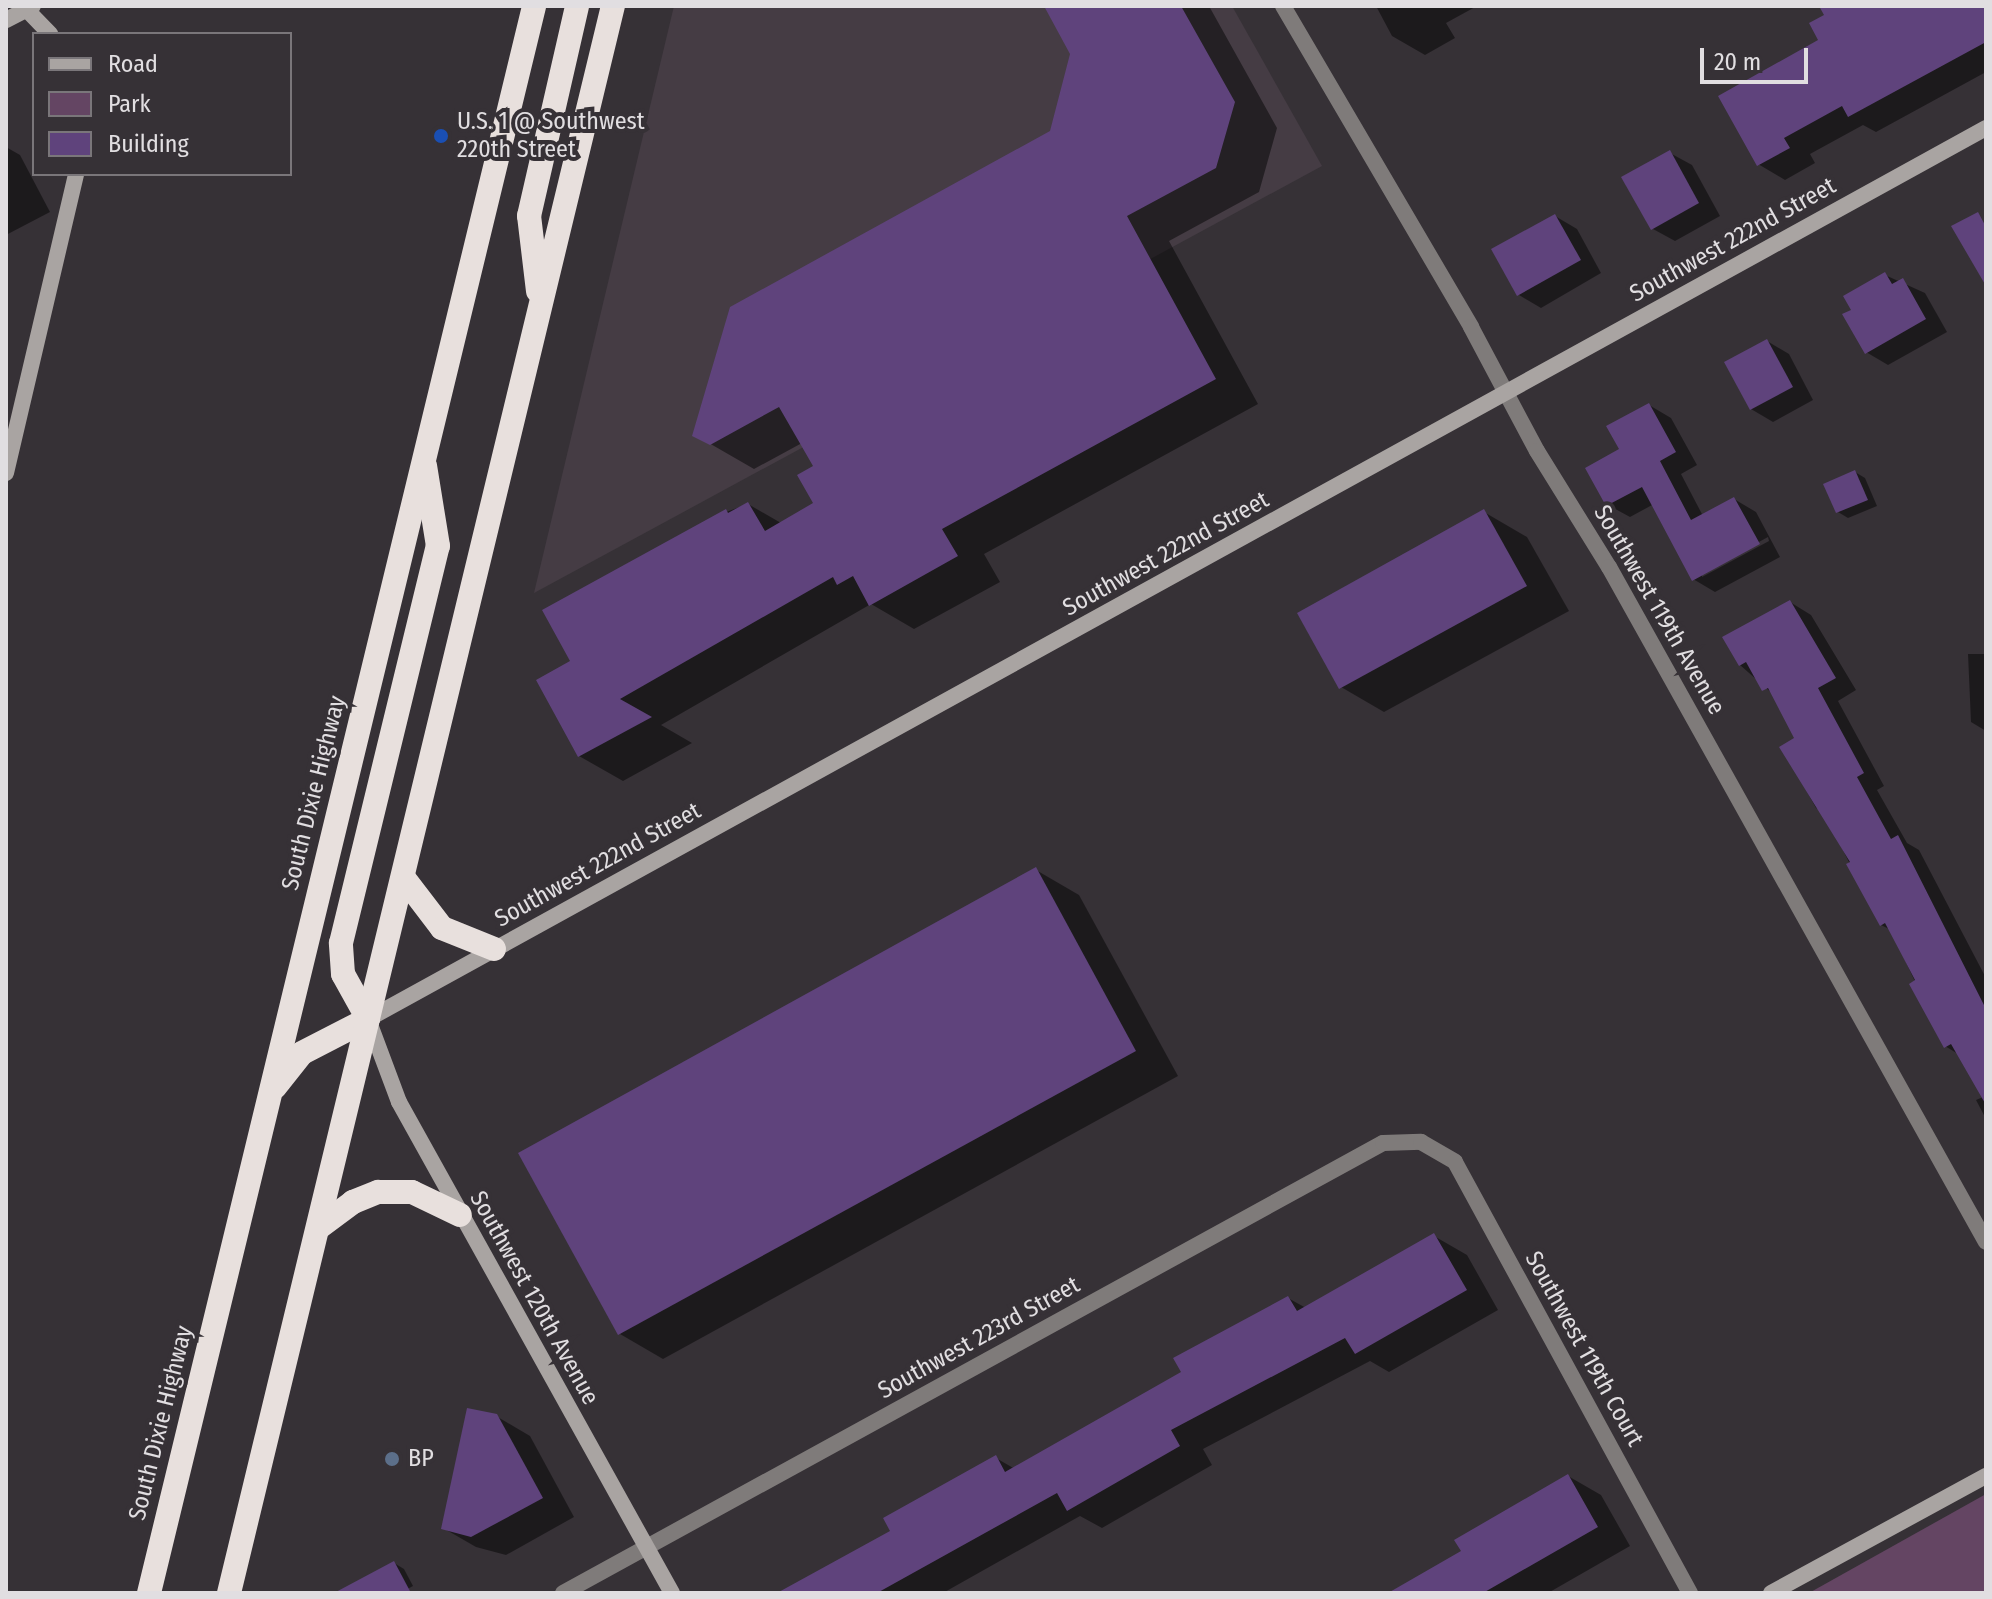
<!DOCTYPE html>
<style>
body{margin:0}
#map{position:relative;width:1992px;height:1599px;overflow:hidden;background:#363136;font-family:"Fira Sans Condensed",sans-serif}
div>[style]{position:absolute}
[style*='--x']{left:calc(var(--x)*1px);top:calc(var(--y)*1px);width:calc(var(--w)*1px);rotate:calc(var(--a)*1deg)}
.built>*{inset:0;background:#453c44}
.green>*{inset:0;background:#644563}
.shadow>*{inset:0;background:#0007}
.building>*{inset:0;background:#5f437c}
.street>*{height:16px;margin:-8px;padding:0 8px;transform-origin:8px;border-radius:8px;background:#7f7b7a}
.secondary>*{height:16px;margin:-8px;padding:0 8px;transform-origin:8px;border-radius:8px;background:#a9a4a2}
.highway>*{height:24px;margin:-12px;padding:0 12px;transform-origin:12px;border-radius:12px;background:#e8e0dd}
.dots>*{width:22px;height:22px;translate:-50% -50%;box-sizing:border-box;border:4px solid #363136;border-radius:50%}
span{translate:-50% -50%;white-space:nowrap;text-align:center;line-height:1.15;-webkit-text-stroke:8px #363136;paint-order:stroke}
.poi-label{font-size:24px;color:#e1dee1}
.left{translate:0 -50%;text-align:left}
.street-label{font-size:24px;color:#e1dee1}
.frame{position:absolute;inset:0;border:8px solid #e1dee1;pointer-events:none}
.legend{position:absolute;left:32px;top:32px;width:260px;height:144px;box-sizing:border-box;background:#363136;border:2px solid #7a767a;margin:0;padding:10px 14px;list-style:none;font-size:24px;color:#e1dee1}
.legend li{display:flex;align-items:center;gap:16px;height:40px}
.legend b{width:40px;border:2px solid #7a767a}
.scale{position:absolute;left:1700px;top:48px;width:108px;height:36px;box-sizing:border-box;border:4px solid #e1dee1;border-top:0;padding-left:10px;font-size:24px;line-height:28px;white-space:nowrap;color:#e1dee1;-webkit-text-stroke:6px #363136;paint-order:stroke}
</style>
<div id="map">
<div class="built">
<i style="clip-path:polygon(674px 6px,1232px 6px,1322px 166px,534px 593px)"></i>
</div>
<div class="green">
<i style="clip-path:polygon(1986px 1494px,1986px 1593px,1809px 1593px)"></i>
</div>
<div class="shadow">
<i style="clip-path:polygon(1046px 6px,1209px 6px,1277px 128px,1259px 192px,1169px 241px,1258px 404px,984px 554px,1000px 582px,914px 629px,871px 604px,661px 725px,692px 743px,623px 781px,579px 756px,573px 662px,726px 512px,748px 504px,781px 523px,816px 504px,816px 467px,802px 443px,754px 469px,695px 435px,1052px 133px,1072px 53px)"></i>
<i style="clip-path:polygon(1376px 6px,1477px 6px,1446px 23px,1455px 38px,1425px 55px,1392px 36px)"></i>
<i style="clip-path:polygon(1822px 6px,1986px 6px,1986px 72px,1876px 132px,1863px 125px,1810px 154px,1815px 163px,1785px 180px,1758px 164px,1821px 41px,1827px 16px)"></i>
<i style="clip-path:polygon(6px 147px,20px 155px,50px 212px,6px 235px)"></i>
<i style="clip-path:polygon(1670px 153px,1692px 165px,1720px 216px,1675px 241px,1653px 229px)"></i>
<i style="clip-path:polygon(1555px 216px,1577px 229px,1601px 273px,1541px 308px,1519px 295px,1494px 250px)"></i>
<i style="clip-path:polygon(1885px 275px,1925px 293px,1947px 332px,1888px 365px,1866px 352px,1854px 310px)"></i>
<i style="clip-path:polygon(1767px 341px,1789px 354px,1813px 400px,1773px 422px,1751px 409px)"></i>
<i style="clip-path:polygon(evenodd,1649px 405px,1671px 418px,1697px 465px,1681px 474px,1703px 516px,1734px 499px,1756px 512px,1780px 557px,1715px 592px,1693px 579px,1654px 504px,1630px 517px,1608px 505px,1622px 450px,1649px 405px,1768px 537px,1769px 541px,1702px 577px,1702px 573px,1768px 537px)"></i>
<i style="clip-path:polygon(1855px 472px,1865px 478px,1877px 506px,1848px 518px,1838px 512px)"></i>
<i style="clip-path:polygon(1484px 512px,1527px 537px,1569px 611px,1384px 712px,1341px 687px)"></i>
<i style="clip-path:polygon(1790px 602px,1811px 615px,1856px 690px,1838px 701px,1884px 786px,1877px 790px,1907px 843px,1919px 850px,1986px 978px,1986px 1119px,1976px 1100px,1983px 1097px,1958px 1054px,1945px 1046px,1891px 930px,1881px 925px,1824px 813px,1816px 808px,1782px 747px,1797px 739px,1774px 695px,1740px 665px)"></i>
<i style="clip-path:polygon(1968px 654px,1986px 654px,1986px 731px,1971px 722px)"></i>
<i style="clip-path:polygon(1036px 870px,1079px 895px,1178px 1076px,663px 1359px,620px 1334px)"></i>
<i style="clip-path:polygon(1434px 1236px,1467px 1255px,1498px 1310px,1389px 1372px,1370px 1361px,1203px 1449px,1212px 1465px,1102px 1528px,1080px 1516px,943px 1593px,781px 1593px,893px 1532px,996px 1458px,1015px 1469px,1184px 1373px,1288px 1298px,1306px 1308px)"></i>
<i style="clip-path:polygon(496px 1416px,530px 1436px,574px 1517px,506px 1555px,476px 1547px,443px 1528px)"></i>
<i style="clip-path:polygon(1568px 1476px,1601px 1495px,1630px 1546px,1548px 1593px,1392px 1593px,1464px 1552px)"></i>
<i style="clip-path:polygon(394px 1563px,404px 1569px,413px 1586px,400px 1593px,367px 1593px)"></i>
</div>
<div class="building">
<i style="clip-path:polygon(1044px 6px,1181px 6px,1235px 102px,1216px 168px,1127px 216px,1216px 379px,942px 529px,958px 556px,869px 606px,853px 576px,837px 585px,833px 577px,620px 699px,652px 717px,578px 757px,536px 680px,570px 661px,542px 610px,726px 509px,728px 513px,748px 502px,765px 531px,813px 503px,797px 475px,813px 466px,779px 407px,710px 445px,692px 436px,730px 307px,1050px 131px,1070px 54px)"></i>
<i style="clip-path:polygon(1819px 6px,1986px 6px,1986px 42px,1848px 117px,1842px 106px,1784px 138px,1790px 148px,1757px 166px,1718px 96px,1818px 40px,1809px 23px,1824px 15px)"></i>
<i style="clip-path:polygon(1670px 150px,1699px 203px,1651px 230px,1621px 177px)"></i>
<i style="clip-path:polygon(1978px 212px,1986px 227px,1986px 286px,1951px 226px)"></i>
<i style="clip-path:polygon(1555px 214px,1581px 260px,1517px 296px,1491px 249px)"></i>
<i style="clip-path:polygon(1885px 272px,1892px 284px,1903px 278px,1926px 319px,1865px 354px,1842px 314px,1851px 310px,1843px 296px)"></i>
<i style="clip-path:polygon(1767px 339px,1793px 387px,1750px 410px,1724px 362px)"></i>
<i style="clip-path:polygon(1649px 403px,1676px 452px,1660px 461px,1691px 520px,1734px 497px,1760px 544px,1692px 581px,1642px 487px,1606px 506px,1585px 468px,1619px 449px,1606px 426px)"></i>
<i style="clip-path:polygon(1855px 470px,1868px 500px,1836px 513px,1823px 484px)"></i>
<i style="clip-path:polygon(1484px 509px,1527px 586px,1339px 689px,1297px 613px)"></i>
<i style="clip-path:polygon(1790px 600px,1836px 678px,1818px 688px,1864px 773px,1857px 777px,1891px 839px,1898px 835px,1986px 1009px,1986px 1105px,1951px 1044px,1944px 1048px,1909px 984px,1915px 980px,1885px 923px,1880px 926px,1846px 864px,1850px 862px,1779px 747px,1794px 738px,1768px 688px,1762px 691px,1746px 662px,1739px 666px,1722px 637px)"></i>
<i style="clip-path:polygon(1036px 867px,1136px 1051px,618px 1335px,518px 1153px)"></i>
<i style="clip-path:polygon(1434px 1233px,1467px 1290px,1355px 1354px,1345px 1338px,1171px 1430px,1180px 1446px,1067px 1511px,1057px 1493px,877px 1593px,777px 1593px,890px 1531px,883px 1518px,996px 1455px,1005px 1472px,1181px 1372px,1173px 1358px,1288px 1296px,1297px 1311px)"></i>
<i style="clip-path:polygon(467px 1408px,497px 1414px,543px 1498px,471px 1537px,441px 1529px)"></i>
<i style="clip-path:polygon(1568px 1474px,1598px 1527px,1483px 1593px,1388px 1593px,1461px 1551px,1454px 1540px)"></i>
<i style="clip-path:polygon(394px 1561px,411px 1593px,334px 1593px)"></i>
</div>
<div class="street">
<i style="--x:1283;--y:6;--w:372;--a:59.6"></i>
<i style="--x:1471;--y:327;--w:140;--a:62"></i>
<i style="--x:1537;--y:451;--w:137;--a:58.2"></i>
<i style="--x:1609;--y:567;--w:773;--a:60.82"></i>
<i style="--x:563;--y:1593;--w:935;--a:-28.76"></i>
<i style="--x:1383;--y:1143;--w:38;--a:-2"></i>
<i style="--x:1421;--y:1142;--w:39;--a:30"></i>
<i style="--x:1455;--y:1162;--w:491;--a:61.4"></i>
</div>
<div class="secondary">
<i style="--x:26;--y:9;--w:35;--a:46"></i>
<i style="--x:6;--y:20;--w:30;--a:-27"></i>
<i style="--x:6;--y:473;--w:307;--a:-76.8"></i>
<i style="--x:672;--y:1593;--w:562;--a:-119.07"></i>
<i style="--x:399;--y:1102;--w:89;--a:-110.5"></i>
<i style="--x:368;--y:1019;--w:1847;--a:-28.84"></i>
<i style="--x:1771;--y:1593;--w:245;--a:-28.6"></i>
</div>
<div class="highway">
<i style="--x:538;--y:291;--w:76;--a:-96.8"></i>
<i style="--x:529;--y:216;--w:215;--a:-77.1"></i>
<i style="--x:403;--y:877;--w:64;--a:52.6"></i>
<i style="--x:442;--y:928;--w:56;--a:22"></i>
<i style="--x:368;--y:1019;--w:51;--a:-119.1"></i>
<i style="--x:343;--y:974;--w:31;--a:-94"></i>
<i style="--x:341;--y:943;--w:409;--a:-76.3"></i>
<i style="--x:438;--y:546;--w:81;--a:-99.2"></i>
<i style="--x:275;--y:1087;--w:43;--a:-51.5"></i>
<i style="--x:302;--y:1053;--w:74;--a:-27.3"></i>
<i style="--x:318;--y:1228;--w:44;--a:-36.6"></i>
<i style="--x:353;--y:1202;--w:27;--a:-22"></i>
<i style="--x:378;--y:1192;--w:34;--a:0"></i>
<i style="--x:412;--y:1192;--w:53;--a:25.6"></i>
<i style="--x:149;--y:1593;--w:1633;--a:-76.36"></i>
<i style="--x:229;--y:1593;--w:1633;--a:-76.4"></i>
</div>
<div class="dots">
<i style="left:441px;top:136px;background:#1a4fb4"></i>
<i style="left:392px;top:1459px;background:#5c6f8a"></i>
</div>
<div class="poi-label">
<span class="left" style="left:457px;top:136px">U.S. 1 @ Southwest<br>220th Street</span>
<span class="left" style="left:408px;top:1459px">BP</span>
</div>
<div class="street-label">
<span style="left:1733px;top:240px;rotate:-29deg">Southwest 222nd Street</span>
<span style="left:1166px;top:554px;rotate:-29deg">Southwest 222nd Street</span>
<span style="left:1659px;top:610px;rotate:60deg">Southwest 119th Avenue</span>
<span style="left:314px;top:793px;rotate:-76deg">South Dixie Highway</span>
<span style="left:598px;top:865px;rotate:-29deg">Southwest 222nd Street</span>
<span style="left:534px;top:1298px;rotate:61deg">Southwest 120th Avenue</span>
<span style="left:979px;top:1338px;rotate:-29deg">Southwest 223rd Street</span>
<span style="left:1584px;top:1349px;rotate:61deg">Southwest 119th Court</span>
<span style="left:161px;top:1423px;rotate:-76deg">South Dixie Highway</span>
</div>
<div class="frame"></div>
<ul class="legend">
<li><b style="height:10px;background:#a9a4a2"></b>Road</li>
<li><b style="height:22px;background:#644563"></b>Park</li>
<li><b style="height:22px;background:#5f437c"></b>Building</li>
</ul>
<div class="scale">20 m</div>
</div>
